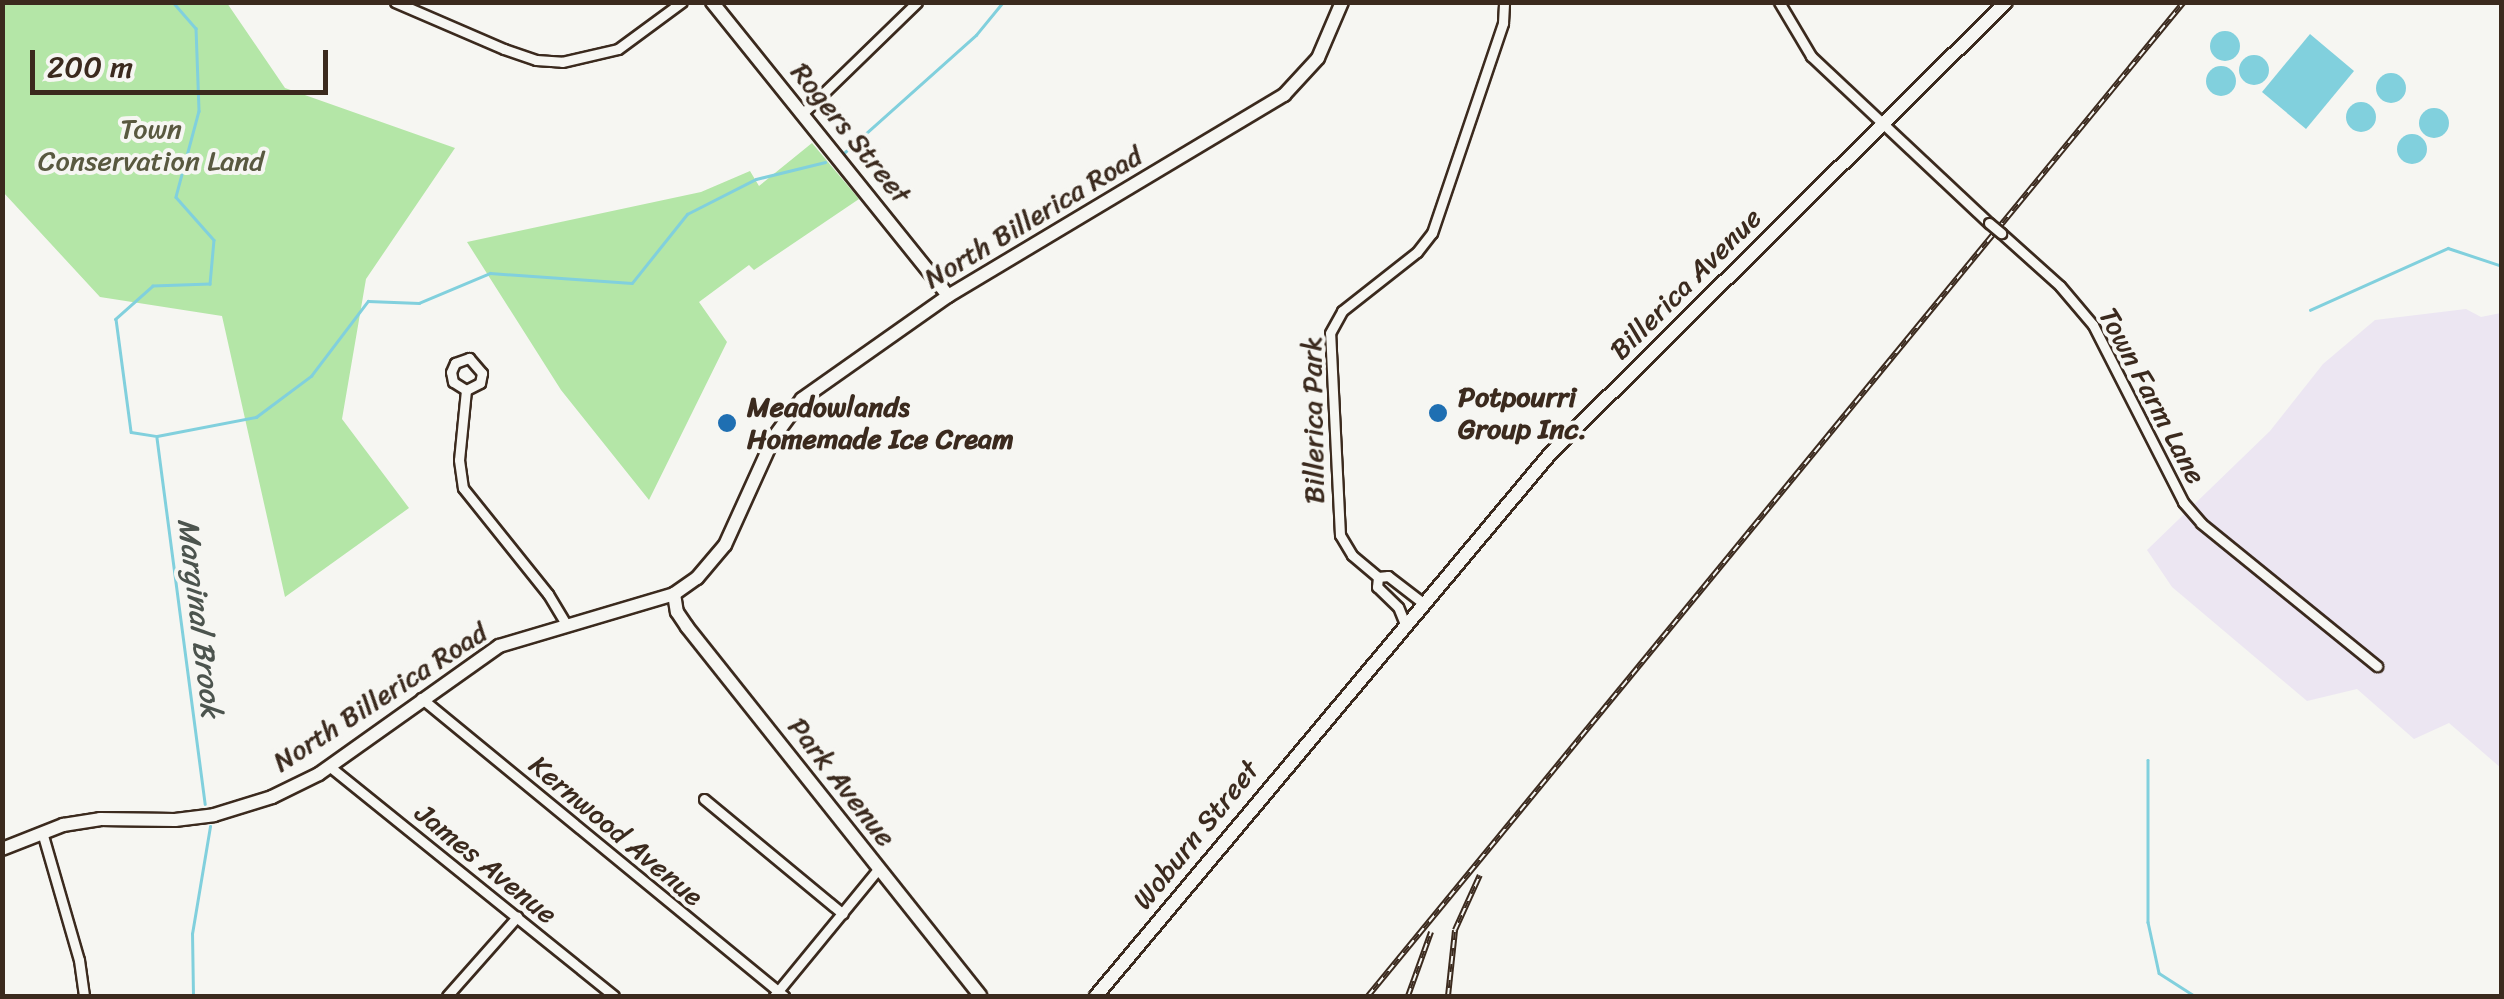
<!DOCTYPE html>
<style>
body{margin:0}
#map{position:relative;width:2504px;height:999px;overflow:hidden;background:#f6f6f2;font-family:Sriracha,sans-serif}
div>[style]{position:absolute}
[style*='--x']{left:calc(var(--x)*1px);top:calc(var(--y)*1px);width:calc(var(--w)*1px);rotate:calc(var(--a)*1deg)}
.built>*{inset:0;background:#ece6f2}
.green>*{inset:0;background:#b4e6a7}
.water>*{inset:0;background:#81d0dd}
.round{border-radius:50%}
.stream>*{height:2.5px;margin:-1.25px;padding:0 1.25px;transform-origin:1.25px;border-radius:1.25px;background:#81d0dd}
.roads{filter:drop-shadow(2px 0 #3b2a1e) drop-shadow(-2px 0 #3b2a1e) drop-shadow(0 2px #3b2a1e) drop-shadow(0 -2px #3b2a1e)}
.street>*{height:9px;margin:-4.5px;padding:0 4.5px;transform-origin:4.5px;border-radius:4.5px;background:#f6f6f2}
.secondary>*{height:12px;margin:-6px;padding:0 6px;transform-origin:6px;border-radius:6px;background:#f6f6f2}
.rail>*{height:6px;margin-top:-3px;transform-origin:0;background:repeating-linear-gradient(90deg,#f6f6f2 0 8px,#3b2a1e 0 16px);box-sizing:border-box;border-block:2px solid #3b2a1e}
.bridges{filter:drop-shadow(2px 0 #3b2a1e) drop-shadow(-2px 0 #3b2a1e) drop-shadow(0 2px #3b2a1e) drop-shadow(0 -2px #3b2a1e)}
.street-bridge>*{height:9px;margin:-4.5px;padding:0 4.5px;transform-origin:4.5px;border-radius:4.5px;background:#f6f6f2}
.dots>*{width:28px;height:28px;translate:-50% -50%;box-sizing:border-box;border:5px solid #f6f6f2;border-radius:50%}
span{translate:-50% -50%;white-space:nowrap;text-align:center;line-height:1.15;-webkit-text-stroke:8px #f6f6f2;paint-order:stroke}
.park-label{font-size:28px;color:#595940}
.street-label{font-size:28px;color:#3b2a1e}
.poi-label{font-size:28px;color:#3b2a1e;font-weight:700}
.left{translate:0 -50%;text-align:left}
.water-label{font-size:30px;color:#4c544e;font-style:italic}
.frame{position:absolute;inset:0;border:5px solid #3b2a1e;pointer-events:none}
.scale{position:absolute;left:30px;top:50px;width:298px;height:45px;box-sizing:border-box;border:5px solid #3b2a1e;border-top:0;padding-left:12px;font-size:30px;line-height:35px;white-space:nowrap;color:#3b2a1e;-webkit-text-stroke:8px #f6f6f2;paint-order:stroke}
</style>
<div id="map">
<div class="built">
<i style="clip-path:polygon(2466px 309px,2481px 317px,2501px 313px,2501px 768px,2449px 723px,2414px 739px,2357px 689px,2307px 701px,2172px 587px,2147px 550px,2270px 431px,2323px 364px,2375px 320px)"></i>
</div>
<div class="green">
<i style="clip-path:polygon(3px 2px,227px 3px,285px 88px,455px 148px,366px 279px,342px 419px,409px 508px,285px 597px,222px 316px,100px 297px,3px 192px)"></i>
<i style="clip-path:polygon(812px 143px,859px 199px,754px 270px,749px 265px,699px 302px,727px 342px,649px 500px,561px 390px,467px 242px,701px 192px,750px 171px,759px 186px)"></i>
</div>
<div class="water">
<i class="round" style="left:2210px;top:31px;width:30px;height:30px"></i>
<i style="clip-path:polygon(2310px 34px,2354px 71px,2306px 129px,2262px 92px)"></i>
<i class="round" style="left:2239px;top:55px;width:30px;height:30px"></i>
<i class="round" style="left:2206px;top:66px;width:30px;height:30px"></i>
<i class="round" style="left:2376px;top:73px;width:30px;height:30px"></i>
<i class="round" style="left:2346px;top:102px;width:30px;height:30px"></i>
<i class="round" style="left:2419px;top:108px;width:30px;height:30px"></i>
<i class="round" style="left:2397px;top:134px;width:30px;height:30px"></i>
</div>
<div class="stream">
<i style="--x:173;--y:2;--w:35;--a:49"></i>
<i style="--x:196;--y:28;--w:83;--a:87.9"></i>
<i style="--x:199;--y:111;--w:89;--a:105"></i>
<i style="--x:176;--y:197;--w:57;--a:48.5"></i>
<i style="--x:214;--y:240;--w:44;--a:95.2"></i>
<i style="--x:210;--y:284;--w:57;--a:178"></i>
<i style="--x:153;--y:286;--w:50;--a:138.3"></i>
<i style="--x:116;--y:319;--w:114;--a:82.4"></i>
<i style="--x:131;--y:432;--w:26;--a:9"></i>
<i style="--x:157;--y:436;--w:101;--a:-10.9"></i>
<i style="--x:256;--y:417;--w:69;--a:-36.7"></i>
<i style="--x:311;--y:376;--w:94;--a:-52.8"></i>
<i style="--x:368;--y:301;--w:51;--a:2.2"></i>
<i style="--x:419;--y:303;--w:77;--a:-22.9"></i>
<i style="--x:490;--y:273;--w:142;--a:4"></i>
<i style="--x:632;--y:283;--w:88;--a:-51.4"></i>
<i style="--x:687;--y:214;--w:77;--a:-26.9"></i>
<i style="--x:756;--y:179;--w:71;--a:-13.8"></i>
<i style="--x:844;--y:153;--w:177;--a:-41.8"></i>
<i style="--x:976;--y:35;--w:43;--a:-50.7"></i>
<i style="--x:2310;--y:310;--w:151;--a:-24.2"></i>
<i style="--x:2448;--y:248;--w:57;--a:18.4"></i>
<i style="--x:157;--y:438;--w:369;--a:82.5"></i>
<i style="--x:2148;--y:760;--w:162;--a:90"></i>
<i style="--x:2148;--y:922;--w:52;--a:77.8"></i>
<i style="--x:2159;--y:973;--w:43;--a:32.6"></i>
<i style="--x:193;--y:996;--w:62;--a:-90.9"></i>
<i style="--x:192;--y:934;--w:109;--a:-80.5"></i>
</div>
<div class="roads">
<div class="street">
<i style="--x:395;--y:2;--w:119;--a:23.3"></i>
<i style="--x:504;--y:49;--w:34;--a:19"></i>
<i style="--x:536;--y:60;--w:26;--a:4"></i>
<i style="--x:562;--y:62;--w:57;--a:-13.1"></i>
<i style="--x:618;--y:49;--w:79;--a:-36.3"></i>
<i style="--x:1779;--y:2;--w:63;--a:59.3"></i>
<i style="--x:1811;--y:56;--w:244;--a:43.2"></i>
<i style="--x:803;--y:113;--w:159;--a:-44.2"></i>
<i style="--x:2001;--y:233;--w:79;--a:41.9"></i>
<i style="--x:2060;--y:286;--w:51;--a:49.8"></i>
<i style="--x:2093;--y:325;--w:199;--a:63"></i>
<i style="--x:2183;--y:502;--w:28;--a:49"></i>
<i style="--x:2201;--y:523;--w:227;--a:39.1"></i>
<i style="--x:466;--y:390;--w:15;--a:-148"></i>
<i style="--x:453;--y:382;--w:10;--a:-101"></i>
<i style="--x:451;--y:372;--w:10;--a:-66"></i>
<i style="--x:455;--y:363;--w:15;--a:-20"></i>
<i style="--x:469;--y:358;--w:20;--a:49"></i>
<i style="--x:482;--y:373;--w:10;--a:101"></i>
<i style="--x:480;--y:383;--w:16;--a:153"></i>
<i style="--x:466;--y:390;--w:70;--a:95.7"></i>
<i style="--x:459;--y:460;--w:28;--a:82"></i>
<i style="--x:463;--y:488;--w:136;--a:51.3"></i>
<i style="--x:548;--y:594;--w:35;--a:59"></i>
<i style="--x:1378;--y:577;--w:10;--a:-6"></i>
<i style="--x:1388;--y:576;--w:44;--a:37.6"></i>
<i style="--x:1405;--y:624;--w:18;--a:-112"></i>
<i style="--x:1398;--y:607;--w:29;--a:-136"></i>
<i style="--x:1377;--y:587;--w:10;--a:-84"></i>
<i style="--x:1378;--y:577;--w:34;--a:-140"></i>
<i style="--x:1352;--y:555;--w:23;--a:-121"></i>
<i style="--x:1340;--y:535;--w:202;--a:-92.8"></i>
<i style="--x:1330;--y:333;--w:25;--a:-61"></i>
<i style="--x:1342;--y:311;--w:95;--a:-38.2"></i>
<i style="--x:1417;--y:252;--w:24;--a:-52"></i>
<i style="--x:1432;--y:233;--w:222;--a:-71.3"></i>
<i style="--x:1503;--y:23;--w:21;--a:-87"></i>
<i style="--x:421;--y:698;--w:470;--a:39.4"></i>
<i style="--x:329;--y:766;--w:366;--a:38.9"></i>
<i style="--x:704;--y:799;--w:180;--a:39.6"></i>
<i style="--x:42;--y:832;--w:133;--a:73.9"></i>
<i style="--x:79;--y:960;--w:36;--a:82"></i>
<i style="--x:447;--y:996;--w:106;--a:-48.5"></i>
<i style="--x:774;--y:996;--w:166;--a:-50.6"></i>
</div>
<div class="secondary">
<i style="--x:712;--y:2;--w:377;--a:51.2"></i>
<i style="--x:674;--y:594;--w:18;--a:81"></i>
<i style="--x:677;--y:612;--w:18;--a:56"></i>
<i style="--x:687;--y:627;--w:471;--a:51.5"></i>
<i style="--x:2;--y:849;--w:66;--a:-21.5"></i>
<i style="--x:63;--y:825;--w:37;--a:-9"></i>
<i style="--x:100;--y:819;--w:75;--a:0.8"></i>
<i style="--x:175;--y:820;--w:39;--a:-7"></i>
<i style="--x:214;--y:815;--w:61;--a:-17.2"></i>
<i style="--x:272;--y:797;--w:52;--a:-26.1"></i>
<i style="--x:319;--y:774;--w:221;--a:-35.4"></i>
<i style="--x:499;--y:646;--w:183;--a:-16.5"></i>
<i style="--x:674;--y:594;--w:28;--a:-35"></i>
<i style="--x:697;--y:578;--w:43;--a:-49.7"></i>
<i style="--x:725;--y:545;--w:119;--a:-65.6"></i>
<i style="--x:774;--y:437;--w:47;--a:-53.6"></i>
<i style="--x:802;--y:399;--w:179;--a:-35.2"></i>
<i style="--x:948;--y:296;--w:392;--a:-30.9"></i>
<i style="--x:1284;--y:95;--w:50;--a:-47.4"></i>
<i style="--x:1318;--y:58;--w:61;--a:-66.8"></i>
<i style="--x:1096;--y:996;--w:707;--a:-50.05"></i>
<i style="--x:1550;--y:454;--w:642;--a:-44.75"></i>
</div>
</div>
<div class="rail">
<i style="--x:1368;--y:996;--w:1286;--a:-50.62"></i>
<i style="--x:1408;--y:996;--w:68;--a:-70.2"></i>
<i style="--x:1448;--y:996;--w:66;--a:-83.9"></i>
<i style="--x:1455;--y:930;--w:60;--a:-65.6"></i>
</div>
<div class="bridges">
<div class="street-bridge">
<i style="--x:1989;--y:223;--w:16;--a:40"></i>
</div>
</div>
<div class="dots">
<i style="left:1438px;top:413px;background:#1f6fb2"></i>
<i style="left:727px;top:423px;background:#1f6fb2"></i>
</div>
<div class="park-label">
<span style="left:151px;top:145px">Town<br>Conservation Land</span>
</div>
<div class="street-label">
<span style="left:851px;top:133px;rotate:51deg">Rogers Street</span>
<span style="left:1033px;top:217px;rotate:-31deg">North Billerica Road</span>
<span style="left:1686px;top:284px;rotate:-45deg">Billerica Avenue</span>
<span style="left:2152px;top:396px;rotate:62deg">Town Farm Lane</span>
<span style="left:1313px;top:420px;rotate:-91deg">Billerica Park</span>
<span style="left:380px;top:697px;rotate:-33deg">North Billerica Road</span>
<span style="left:842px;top:782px;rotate:52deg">Park Avenue</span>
<span style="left:616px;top:831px;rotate:40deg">Kernwood Avenue</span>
<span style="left:1196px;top:835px;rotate:-51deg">Woburn Street</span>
<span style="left:486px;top:864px;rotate:39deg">James Avenue</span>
</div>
<div class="poi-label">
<span class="left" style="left:1458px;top:413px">Potpourri<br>Group Inc.</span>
<span class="left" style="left:747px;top:423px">Meadowlands<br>Homemade Ice Cream</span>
</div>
<div class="water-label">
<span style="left:200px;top:618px;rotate:83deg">Marginal Brook</span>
</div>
<div class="frame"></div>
<div class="scale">200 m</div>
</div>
